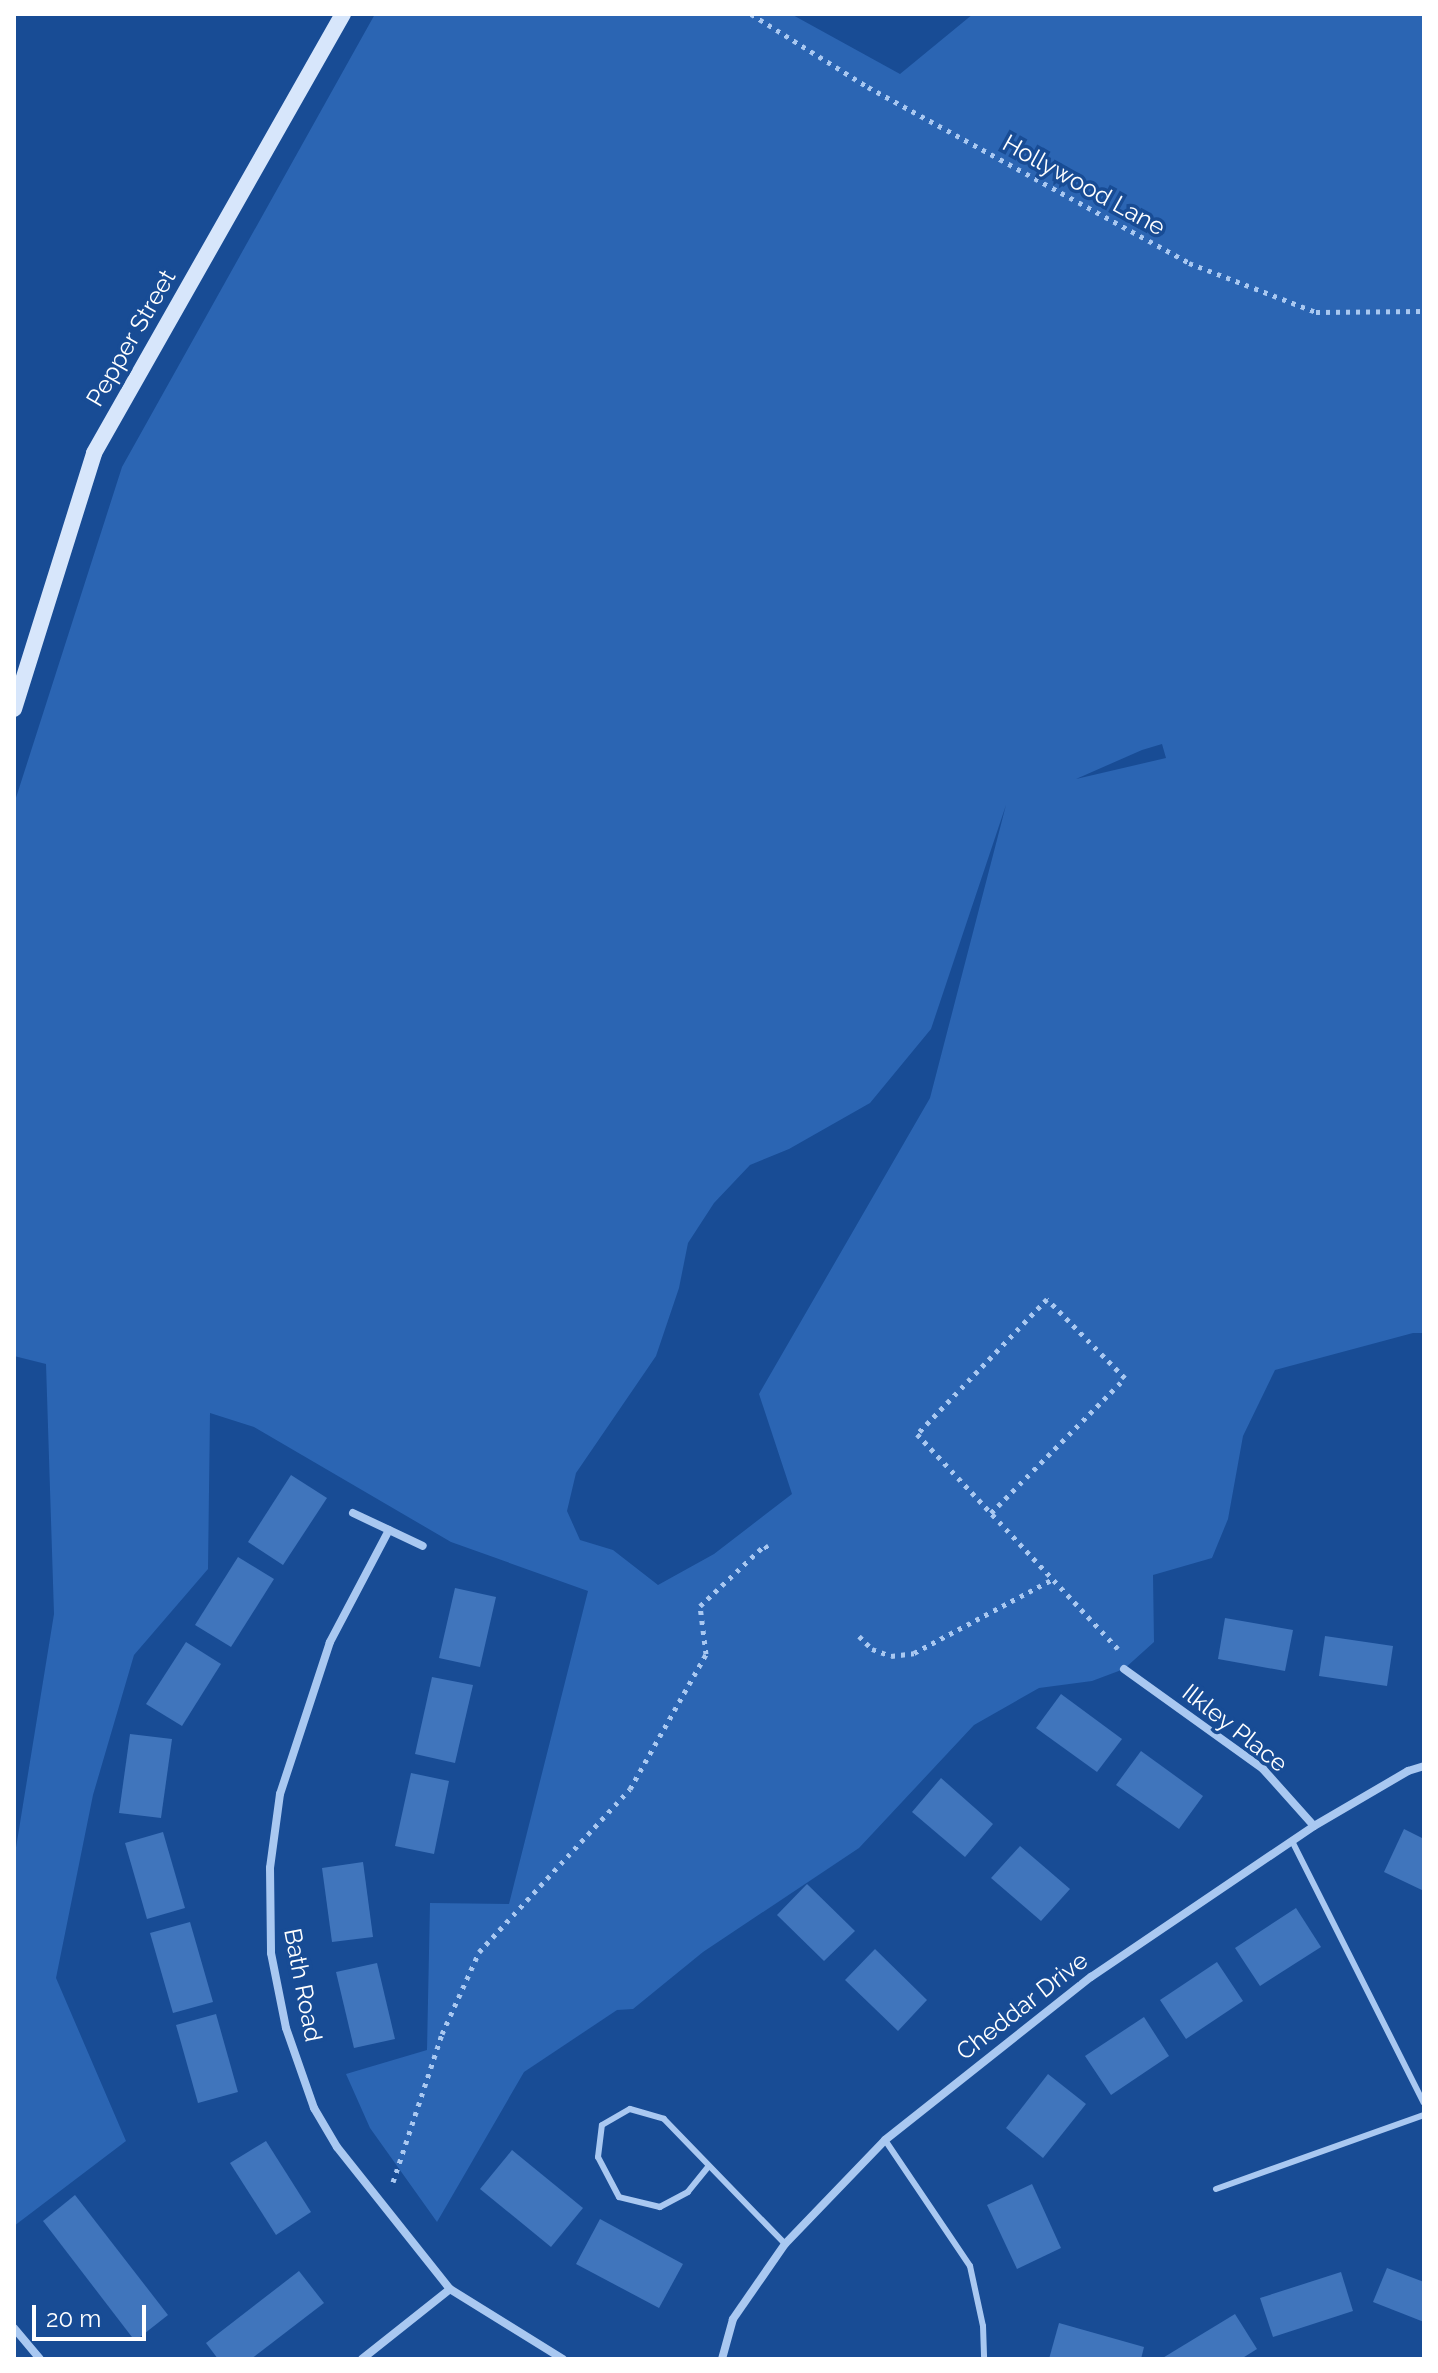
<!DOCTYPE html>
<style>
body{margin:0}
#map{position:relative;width:1438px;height:2373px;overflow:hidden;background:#184c95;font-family:Raleway,sans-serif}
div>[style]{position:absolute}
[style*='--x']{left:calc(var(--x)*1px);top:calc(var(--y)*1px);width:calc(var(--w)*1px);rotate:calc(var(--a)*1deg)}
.green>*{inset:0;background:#2b65b3}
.building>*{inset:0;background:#4075bc}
.path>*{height:5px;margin-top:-2.5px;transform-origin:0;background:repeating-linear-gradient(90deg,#a9c8f1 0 4px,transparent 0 10px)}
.service>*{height:6px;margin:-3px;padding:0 3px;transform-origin:3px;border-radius:3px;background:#a9c8f1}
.minor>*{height:8px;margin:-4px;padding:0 4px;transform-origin:4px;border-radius:4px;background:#a9c8f1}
.secondary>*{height:16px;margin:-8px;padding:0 8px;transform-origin:8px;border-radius:8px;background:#d7e6fb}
span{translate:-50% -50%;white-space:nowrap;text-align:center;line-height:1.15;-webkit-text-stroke:7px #184c95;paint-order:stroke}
.street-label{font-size:24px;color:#fff}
.frame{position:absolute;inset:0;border:16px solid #fff;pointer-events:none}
.scale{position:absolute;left:32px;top:2305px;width:114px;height:36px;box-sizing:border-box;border:4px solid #fff;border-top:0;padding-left:10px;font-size:24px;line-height:28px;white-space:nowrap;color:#fff;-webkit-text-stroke:6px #184c95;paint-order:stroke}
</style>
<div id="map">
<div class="green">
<i style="clip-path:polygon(evenodd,375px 14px,791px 14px,900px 74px,973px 14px,1424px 14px,1424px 1333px,1413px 1333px,1275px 1370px,1243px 1436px,1228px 1519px,1212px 1558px,1153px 1575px,1154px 1642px,1124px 1669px,1092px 1681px,1039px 1688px,974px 1725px,859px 1848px,703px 1952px,633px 2009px,617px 2010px,524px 2072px,437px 2222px,370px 2128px,346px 2074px,427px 2050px,430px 1903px,509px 1904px,588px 1591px,451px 1542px,254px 1427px,210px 1413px,208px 1569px,134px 1655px,93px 1795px,56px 1978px,126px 2141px,14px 2226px,14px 1860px,54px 1614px,46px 1364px,14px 1356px,14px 804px,122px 467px,375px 14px,1162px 744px,1166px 758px,1076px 779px,1142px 750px,1162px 744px,375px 14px,1006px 805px,930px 1098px,759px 1394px,792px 1494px,714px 1554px,658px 1585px,613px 1550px,580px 1540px,567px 1511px,576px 1473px,656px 1356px,679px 1288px,688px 1243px,714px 1203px,750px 1165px,789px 1149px,870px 1103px,931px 1029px,1006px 805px)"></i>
</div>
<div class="building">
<i style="clip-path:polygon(291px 1475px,327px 1498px,283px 1565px,248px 1542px)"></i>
<i style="clip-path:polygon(238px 1557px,274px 1579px,231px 1647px,195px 1625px)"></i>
<i style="clip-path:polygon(455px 1588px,496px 1597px,480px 1667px,439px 1658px)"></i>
<i style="clip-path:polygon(1225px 1618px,1293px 1630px,1285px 1671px,1218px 1659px)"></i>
<i style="clip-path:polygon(1325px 1636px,1393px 1646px,1387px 1686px,1319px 1676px)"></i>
<i style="clip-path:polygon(186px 1642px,221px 1664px,182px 1726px,146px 1704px)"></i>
<i style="clip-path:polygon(432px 1677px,473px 1685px,455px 1763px,415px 1754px)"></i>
<i style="clip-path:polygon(1061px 1694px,1122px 1739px,1097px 1772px,1036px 1728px)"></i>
<i style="clip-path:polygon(130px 1734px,172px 1739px,161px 1818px,119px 1813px)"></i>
<i style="clip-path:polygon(1141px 1751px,1203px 1796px,1179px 1829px,1116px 1785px)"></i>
<i style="clip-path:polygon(411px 1773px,449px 1781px,434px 1854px,395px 1846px)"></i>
<i style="clip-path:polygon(941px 1778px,993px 1824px,965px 1857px,912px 1812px)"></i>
<i style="clip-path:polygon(1404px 1829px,1424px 1839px,1424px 1891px,1384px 1872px)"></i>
<i style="clip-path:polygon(163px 1832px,185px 1908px,147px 1919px,125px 1843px)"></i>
<i style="clip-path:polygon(1020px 1846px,1070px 1889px,1041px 1921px,991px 1878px)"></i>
<i style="clip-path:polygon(363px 1862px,373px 1937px,332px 1942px,322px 1868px)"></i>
<i style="clip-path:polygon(807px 1884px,855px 1931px,824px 1961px,777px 1915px)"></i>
<i style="clip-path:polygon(1296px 1908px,1321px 1947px,1260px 1986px,1235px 1948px)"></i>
<i style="clip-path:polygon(190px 1922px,213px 2002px,173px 2013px,150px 1933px)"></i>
<i style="clip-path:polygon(875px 1949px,927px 2000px,898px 2031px,845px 1980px)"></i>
<i style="clip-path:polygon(1217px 1962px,1243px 2001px,1186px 2039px,1160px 2000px)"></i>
<i style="clip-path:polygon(377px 1963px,395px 2039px,354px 2048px,336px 1972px)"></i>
<i style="clip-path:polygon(216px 2014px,238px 2092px,198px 2103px,176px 2025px)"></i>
<i style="clip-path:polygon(1144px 2017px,1169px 2056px,1111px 2095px,1085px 2056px)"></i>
<i style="clip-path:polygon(1048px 2074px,1086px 2104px,1043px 2158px,1006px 2128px)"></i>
<i style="clip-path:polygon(266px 2141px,311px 2212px,276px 2235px,230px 2163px)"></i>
<i style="clip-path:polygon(512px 2150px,583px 2208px,551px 2247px,480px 2189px)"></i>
<i style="clip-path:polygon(1032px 2184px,1061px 2248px,1017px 2269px,987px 2205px)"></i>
<i style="clip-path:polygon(75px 2195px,168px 2315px,135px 2341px,43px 2221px)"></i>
<i style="clip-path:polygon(600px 2219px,683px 2264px,659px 2308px,576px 2264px)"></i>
<i style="clip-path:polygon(1387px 2268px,1424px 2282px,1424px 2322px,1373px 2302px)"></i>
<i style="clip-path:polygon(299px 2271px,324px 2303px,251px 2359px,218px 2359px,206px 2343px)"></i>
<i style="clip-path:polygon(1341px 2272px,1353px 2311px,1273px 2337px,1260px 2298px)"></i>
<i style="clip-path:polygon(1235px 2314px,1257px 2349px,1241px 2359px,1161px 2359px)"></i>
<i style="clip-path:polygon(1059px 2323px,1144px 2347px,1141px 2359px,1049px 2359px)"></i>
</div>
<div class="path">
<i style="--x:751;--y:14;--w:138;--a:32"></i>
<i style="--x:868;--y:87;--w:366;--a:28.7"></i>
<i style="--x:1189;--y:263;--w:136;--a:21.1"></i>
<i style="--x:1316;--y:312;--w:108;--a:-0.5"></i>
<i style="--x:991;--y:1513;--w:190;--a:-45.2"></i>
<i style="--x:1125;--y:1378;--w:111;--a:-134.6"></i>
<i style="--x:1047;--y:1299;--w:187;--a:133.9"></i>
<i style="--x:917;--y:1434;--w:294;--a:46.9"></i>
<i style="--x:859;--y:1636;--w:18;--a:45"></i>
<i style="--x:872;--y:1649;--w:20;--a:20"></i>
<i style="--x:891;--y:1656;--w:23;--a:-7"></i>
<i style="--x:914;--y:1653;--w:157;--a:-28"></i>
<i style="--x:393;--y:2182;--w:156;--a:-71.7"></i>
<i style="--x:442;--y:2034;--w:90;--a:-65.7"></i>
<i style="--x:479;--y:1952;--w:222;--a:-47.2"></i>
<i style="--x:630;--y:1789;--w:155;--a:-60.6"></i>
<i style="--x:706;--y:1654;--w:48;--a:-97.1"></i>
<i style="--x:700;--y:1606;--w:89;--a:-43.2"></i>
<i style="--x:765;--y:1545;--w:7;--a:56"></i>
</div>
<div class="service">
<i style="--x:1292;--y:1841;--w:293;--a:63.3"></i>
<i style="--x:885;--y:2140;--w:152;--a:56"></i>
<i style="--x:970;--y:2266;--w:61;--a:77.8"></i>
<i style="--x:983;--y:2326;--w:33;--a:88"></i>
<i style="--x:708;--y:2167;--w:32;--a:129"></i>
<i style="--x:688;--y:2192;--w:32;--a:152"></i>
<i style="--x:660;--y:2207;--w:42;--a:-166.3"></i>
<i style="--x:619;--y:2197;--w:45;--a:-117.7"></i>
<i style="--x:598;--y:2157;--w:32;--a:-83"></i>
<i style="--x:602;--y:2125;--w:32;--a:-30"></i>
<i style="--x:630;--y:2109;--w:35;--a:16"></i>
<i style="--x:664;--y:2119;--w:174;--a:45.9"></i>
<i style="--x:1216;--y:2189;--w:221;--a:-19.6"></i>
</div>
<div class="minor">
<i style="--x:353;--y:1513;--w:77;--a:25.2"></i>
<i style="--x:389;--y:1530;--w:127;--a:117.8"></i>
<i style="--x:330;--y:1642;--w:160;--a:108.2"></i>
<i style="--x:280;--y:1794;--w:75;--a:97.7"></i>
<i style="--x:270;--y:1868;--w:85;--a:89.3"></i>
<i style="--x:271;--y:1953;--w:76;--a:78.7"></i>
<i style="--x:286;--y:2028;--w:85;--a:70.7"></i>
<i style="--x:314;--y:2108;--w:45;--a:59.5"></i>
<i style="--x:337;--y:2147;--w:181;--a:51.5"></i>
<i style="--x:450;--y:2289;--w:133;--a:31.8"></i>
<i style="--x:1124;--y:1669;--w:171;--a:35.7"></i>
<i style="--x:1263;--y:1769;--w:76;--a:48.2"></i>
<i style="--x:14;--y:2328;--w:40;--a:50"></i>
<i style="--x:362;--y:2359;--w:112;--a:-38.5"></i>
<i style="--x:722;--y:2359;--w:41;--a:-74.6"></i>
<i style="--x:733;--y:2319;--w:91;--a:-55.3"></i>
<i style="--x:785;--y:2244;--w:144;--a:-46.1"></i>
<i style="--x:885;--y:2140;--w:263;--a:-38.4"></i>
<i style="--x:1091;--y:1977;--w:269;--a:-34.1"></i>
<i style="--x:1314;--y:1826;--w:109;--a:-30.3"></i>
<i style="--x:1408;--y:1771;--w:17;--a:-17"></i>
</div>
<div class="secondary">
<i style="--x:14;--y:709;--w:268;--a:-72.6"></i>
<i style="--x:94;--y:453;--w:505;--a:-60.44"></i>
</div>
<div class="street-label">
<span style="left:1084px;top:185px;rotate:29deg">Hollywood Lane</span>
<span style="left:131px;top:338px;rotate:-60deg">Pepper Street</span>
<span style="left:1235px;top:1728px;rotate:38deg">Ilkley Place</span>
<span style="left:303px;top:1985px;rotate:79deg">Bath Road</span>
<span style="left:1022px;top:2006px;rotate:-38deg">Cheddar Drive</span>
</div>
<div class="frame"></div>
<div class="scale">20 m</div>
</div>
